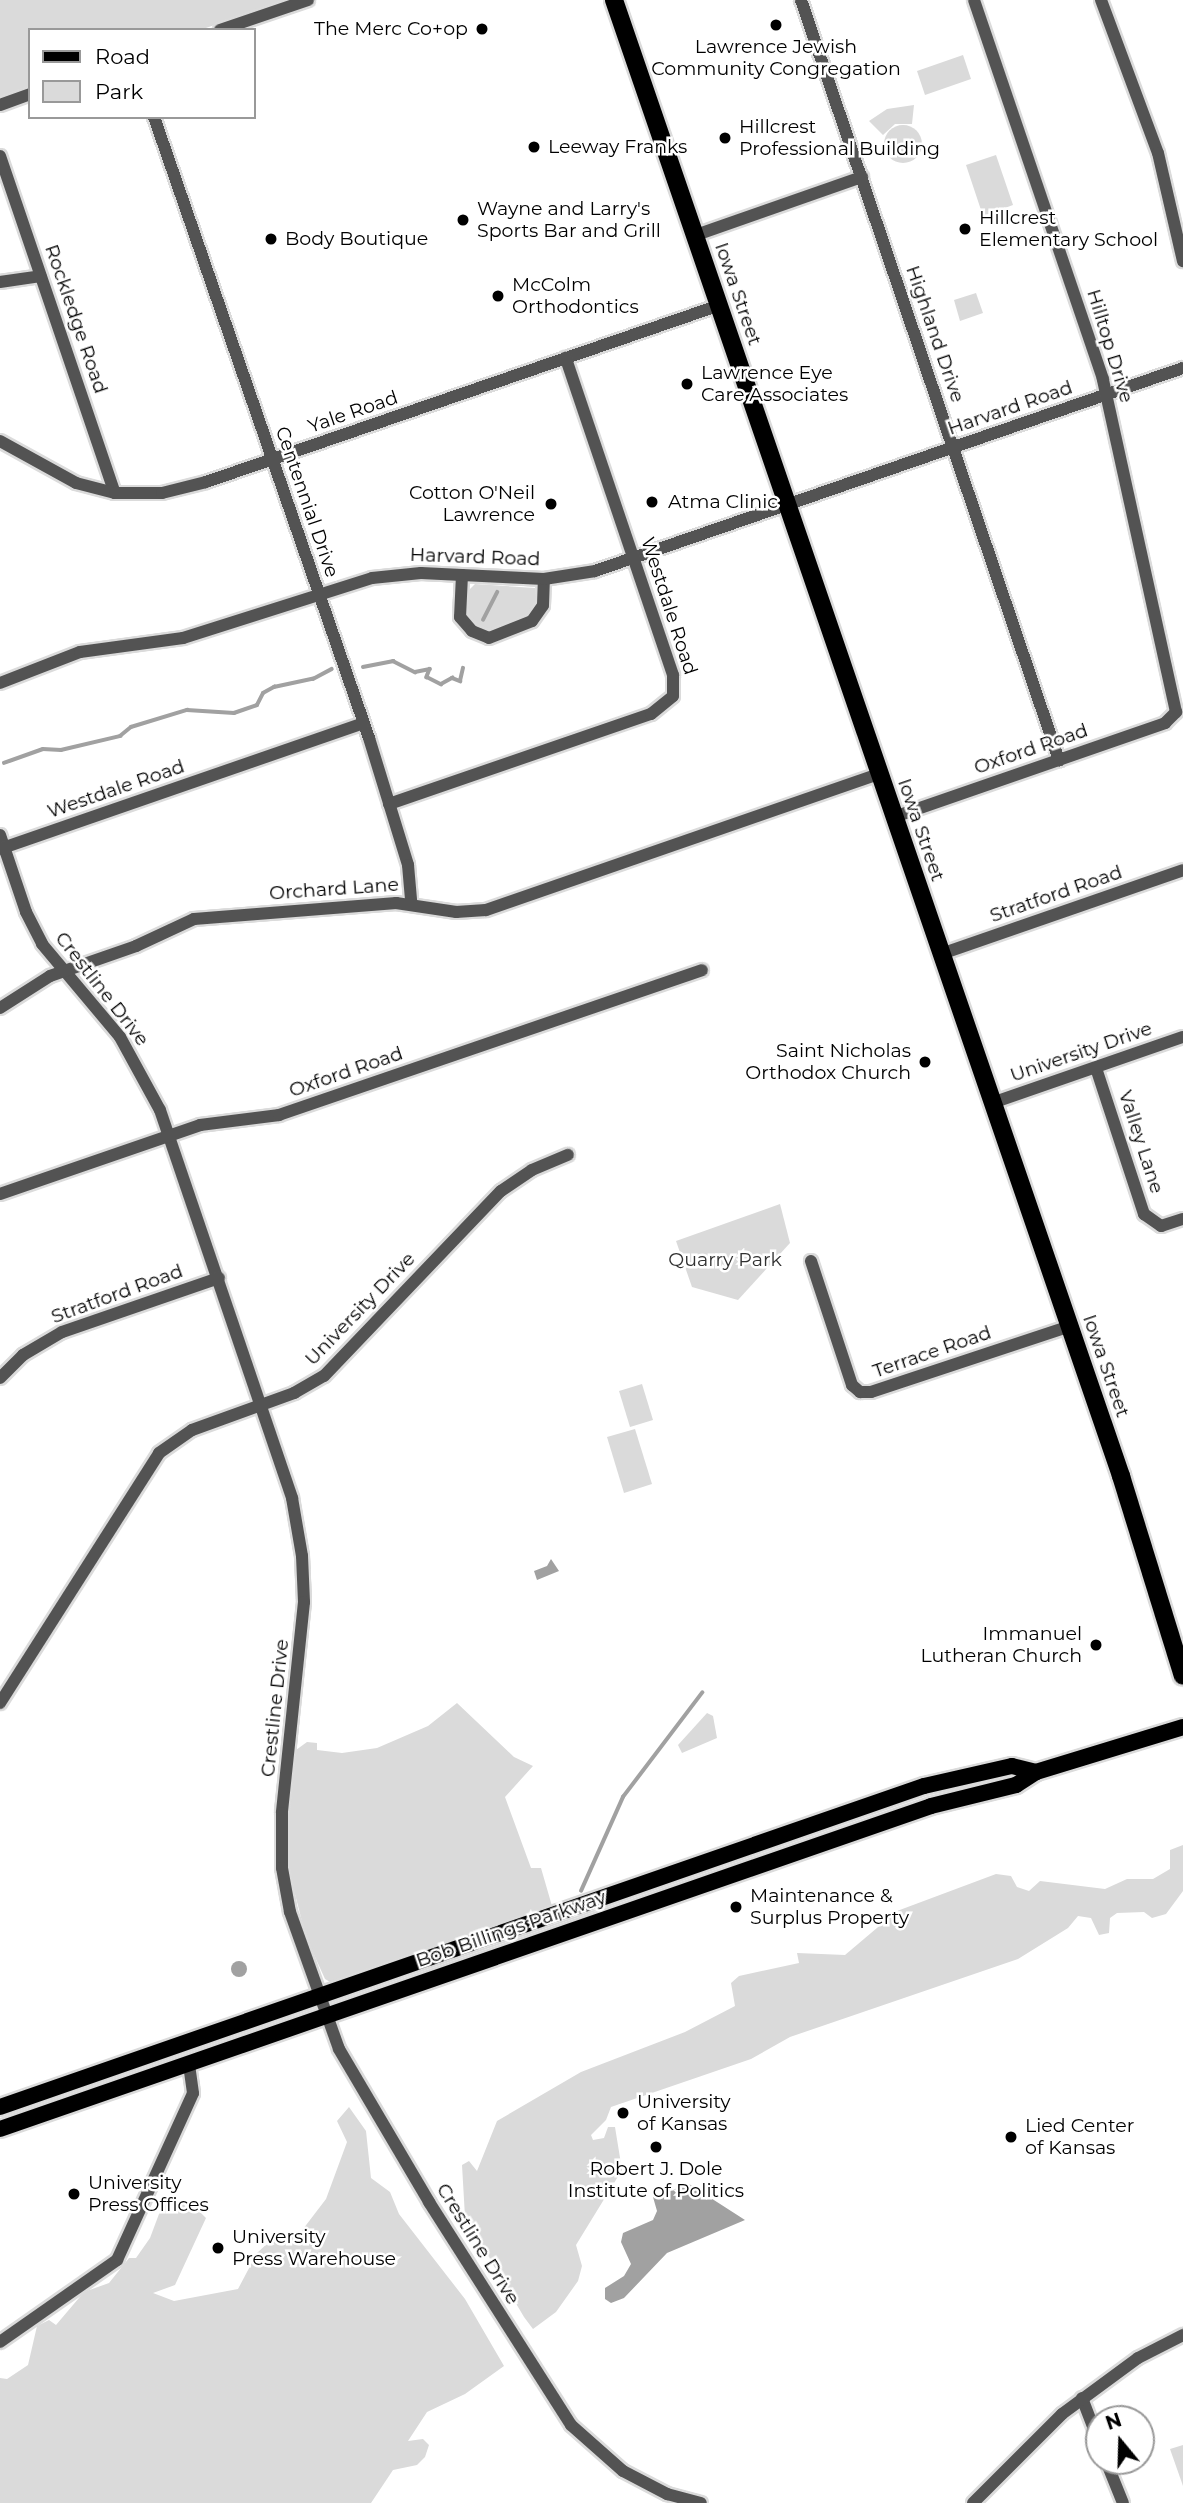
<!DOCTYPE html>
<style>
body{margin:0}
#map{position:relative;width:1183px;height:2503px;overflow:hidden;background:#fff;font-family:Montserrat,sans-serif}
div>[style]{position:absolute}
[style*='--x']{left:calc(var(--x)*1px);top:calc(var(--y)*1px);width:calc(var(--w)*1px);rotate:calc(var(--a)*1deg)}
.green>*{inset:0;background:#dadada}
.round{border-radius:50%}
.water>*{inset:0;background:#a1a1a1}
.stream>*{height:3.5px;margin:-1.75px;padding:0 1.75px;transform-origin:1.75px;border-radius:1.75px;background:#a1a1a1}
.roads{filter:drop-shadow(2px 0 #dbdbdb) drop-shadow(-2px 0 #dbdbdb) drop-shadow(0 2px #dbdbdb) drop-shadow(0 -2px #dbdbdb)}
.minor>*{height:12px;margin:-6px;padding:0 6px;transform-origin:6px;border-radius:6px;background:#535353}
.major>*{height:16px;margin:-8px;padding:0 8px;transform-origin:8px;border-radius:8px;background:#000}
.highway>*{height:18px;margin:-9px;padding:0 9px;transform-origin:9px;border-radius:9px;background:#000}
.dots>*{width:19px;height:19px;translate:-50% -50%;box-sizing:border-box;border:4px solid #fff;border-radius:50%}
span{translate:-50% -50%;white-space:nowrap;text-align:center;line-height:1.15;-webkit-text-stroke:5px #fff;paint-order:stroke}
.poi-label{font-size:19px;color:#000}
.right{translate:-100% -50%;text-align:right}
.left{translate:0 -50%;text-align:left}
.street-label{font-size:19px;color:#000}
.park-label{font-size:19px;color:#313131}
.legend{position:absolute;left:28px;top:28px;width:228px;height:91px;box-sizing:border-box;background:#fff;border:2px solid #999;margin:0;padding:9px 12px;list-style:none;font-size:21px;color:#000}
.legend li{display:flex;align-items:center;gap:14px;height:35px}
.legend b{width:35px;border:2px solid #999}
.north{position:absolute;left:1085px;top:2405px;width:70px;height:70px;box-sizing:border-box;background:#fff;border:2px solid #999;border-radius:50%;rotate:341deg;font-size:19px;font-weight:700;line-height:28px;text-align:center;color:#000}
.north::after{content:'';display:block;margin:auto;width:24px;height:32px;background:#000;clip-path:polygon(50% 0,100% 100%,50% 72%,0 100%)}
</style>
<div id="map">
<div class="green">
<i style="clip-path:polygon(0 0,288px 0,200px 30px,30px 30px,30px 88px,0 98px)"></i>
<i style="clip-path:polygon(963px 55px,971px 79px,925px 95px,917px 71px)"></i>
<i style="clip-path:polygon(914px 105px,912px 124px,895px 124px,883px 135px,869px 121px,887px 109px)"></i>
<i class="round" style="left:884px;top:125px;width:38px;height:38px"></i>
<i style="clip-path:polygon(996px 155px,1013px 205px,983px 216px,966px 165px)"></i>
<i style="clip-path:polygon(976px 293px,983px 313px,960px 321px,954px 300px)"></i>
<i style="clip-path:polygon(475px 584px,535px 588px,537px 604px,524px 619px,486px 631px,471px 622px,465px 612px,466px 593px)"></i>
<i style="clip-path:polygon(780px 1204px,790px 1243px,738px 1300px,692px 1287px,676px 1241px)"></i>
<i style="clip-path:polygon(642px 1384px,653px 1420px,630px 1427px,619px 1391px)"></i>
<i style="clip-path:polygon(635px 1429px,652px 1484px,624px 1493px,607px 1437px)"></i>
<i style="clip-path:polygon(457px 1703px,514px 1757px,533px 1766px,505px 1797px,531px 1868px,541px 1868px,552px 1906px,332px 1983px,325px 1979px,306px 1937px,288px 1867px,287px 1832px,296px 1750px,307px 1742px,317px 1743px,317px 1750px,342px 1753px,377px 1748px,428px 1726px)"></i>
<i style="clip-path:polygon(707px 1713px,713px 1716px,717px 1738px,682px 1753px,678px 1745px)"></i>
<i style="clip-path:polygon(1183px 1845px,1183px 1891px,1166px 1914px,1152px 1918px,1144px 1912px,1117px 1913px,1110px 1918px,1109px 1933px,1099px 1935px,1091px 1918px,1078px 1916px,1068px 1928px,1018px 1959px,790px 2037px,751px 2059px,611px 2107px,606px 2120px,591px 2135px,593px 2140px,604px 2138px,608px 2127px,615px 2127px,622px 2170px,576px 2245px,582px 2266px,578px 2281px,556px 2312px,533px 2329px,524px 2317px,465px 2217px,462px 2165px,469px 2161px,477px 2171px,497px 2121px,581px 2072px,685px 2032px,735px 2006px,731px 1983px,739px 1976px,799px 1963px,797px 1953px,845px 1955px,897px 1911px,996px 1874px,1011px 1876px,1017px 1887px,1029px 1891px,1040px 1881px,1105px 1889px,1127px 1879px,1153px 1879px,1170px 1869px,1170px 1850px)"></i>
<i style="clip-path:polygon(349px 2107px,366px 2131px,371px 2178px,390px 2192px,399px 2214px,465px 2299px,504px 2366px,465px 2394px,427px 2412px,408px 2441px,423px 2439px,429px 2445px,425px 2457px,417px 2465px,393px 2470px,371px 2503px,0 2503px,0 2378px,7px 2379px,28px 2365px,37px 2326px,49px 2320px,56px 2325px,84px 2292px,109px 2283px,129px 2258px,136px 2258px,150px 2238px,165px 2198px,196px 2208px,206px 2218px,175px 2285px,153px 2293px,174px 2301px,238px 2289px,257px 2253px,270px 2241px,300px 2233px,326px 2199px,347px 2142px,337px 2121px)"></i>
<i style="clip-path:polygon(1183px 2445px,1183px 2486px,1170px 2449px)"></i>
</div>
<div class="water">
<i style="clip-path:polygon(551px 1559px,559px 1571px,537px 1580px,534px 1571px,547px 1566px)"></i>
<i class="round" style="left:231px;top:1961px;width:16px;height:16px"></i>
<i style="clip-path:polygon(689px 2184px,745px 2220px,667px 2253px,624px 2298px,611px 2303px,605px 2299px,605px 2288px,624px 2276px,631px 2264px,621px 2242px,623px 2233px,653px 2220px,657px 2211px,653px 2197px)"></i>
</div>
<div class="stream">
<i style="--x:483;--y:620;--w:31;--a:-63"></i>
<i style="--x:363;--y:667;--w:31;--a:-11"></i>
<i style="--x:393;--y:661;--w:25;--a:27"></i>
<i style="--x:415;--y:672;--w:15;--a:-11"></i>
<i style="--x:430;--y:669;--w:9;--a:111"></i>
<i style="--x:427;--y:677;--w:16;--a:27"></i>
<i style="--x:441;--y:684;--w:13;--a:-29"></i>
<i style="--x:452;--y:678;--w:9;--a:21"></i>
<i style="--x:460;--y:681;--w:13;--a:-77"></i>
<i style="--x:4;--y:763;--w:41;--a:-19.7"></i>
<i style="--x:43;--y:749;--w:18;--a:3"></i>
<i style="--x:61;--y:750;--w:61;--a:-13.3"></i>
<i style="--x:120;--y:736;--w:14;--a:-39"></i>
<i style="--x:131;--y:727;--w:59;--a:-16.9"></i>
<i style="--x:187;--y:710;--w:47;--a:3.7"></i>
<i style="--x:234;--y:713;--w:24;--a:-19"></i>
<i style="--x:257;--y:705;--w:13;--a:-63"></i>
<i style="--x:263;--y:693;--w:13;--a:-29"></i>
<i style="--x:274;--y:687;--w:40;--a:-12"></i>
<i style="--x:313;--y:679;--w:21;--a:-28"></i>
<i style="--x:581;--y:1891;--w:103;--a:-65.9"></i>
<i style="--x:623;--y:1797;--w:131;--a:-52.8"></i>
</div>
<div class="roads">
<div class="minor">
<i style="--x:801;--y:0;--w:803;--a:71.25"></i>
<i style="--x:1101;--y:0;--w:163;--a:69.6"></i>
<i style="--x:1158;--y:153;--w:111;--a:77"></i>
<i style="--x:220;--y:30;--w:93;--a:-18.8"></i>
<i style="--x:0;--y:105;--w:32;--a:-20"></i>
<i style="--x:154;--y:117;--w:657;--a:70.9"></i>
<i style="--x:369;--y:738;--w:133;--a:72.9"></i>
<i style="--x:408;--y:865;--w:37;--a:85"></i>
<i style="--x:0;--y:156;--w:356;--a:71.2"></i>
<i style="--x:696;--y:235;--w:176;--a:-19.3"></i>
<i style="--x:0;--y:282;--w:41;--a:-8.3"></i>
<i style="--x:0;--y:441;--w:87;--a:28.9"></i>
<i style="--x:76;--y:483;--w:40;--a:14.4"></i>
<i style="--x:115;--y:493;--w:47;--a:0"></i>
<i style="--x:162;--y:493;--w:45;--a:-14"></i>
<i style="--x:206;--y:482;--w:544;--a:-19"></i>
<i style="--x:462;--y:575;--w:42;--a:92.7"></i>
<i style="--x:460;--y:617;--w:18;--a:49"></i>
<i style="--x:472;--y:631;--w:18;--a:22"></i>
<i style="--x:489;--y:638;--w:46;--a:-21.6"></i>
<i style="--x:532;--y:621;--w:19;--a:-55"></i>
<i style="--x:543;--y:605;--w:26;--a:-88"></i>
<i style="--x:0;--y:683;--w:86;--a:-21.2"></i>
<i style="--x:80;--y:652;--w:104;--a:-7.7"></i>
<i style="--x:183;--y:638;--w:198;--a:-17.6"></i>
<i style="--x:372;--y:578;--w:49;--a:-5.8"></i>
<i style="--x:421;--y:573;--w:123;--a:2.8"></i>
<i style="--x:544;--y:579;--w:52;--a:-8.9"></i>
<i style="--x:595;--y:571;--w:622;--a:-19.05"></i>
<i style="--x:389;--y:804;--w:277;--a:-19"></i>
<i style="--x:651;--y:714;--w:28;--a:-39"></i>
<i style="--x:673;--y:696;--w:21;--a:-90"></i>
<i style="--x:673;--y:675;--w:335;--a:-108.7"></i>
<i style="--x:894;--y:817;--w:287;--a:-19.1"></i>
<i style="--x:1165;--y:723;--w:16;--a:-45"></i>
<i style="--x:1176;--y:712;--w:341;--a:-102.4"></i>
<i style="--x:1103;--y:379;--w:400;--a:-108.8"></i>
<i style="--x:0;--y:835;--w:81;--a:71.3"></i>
<i style="--x:26;--y:912;--w:36;--a:63"></i>
<i style="--x:42;--y:944;--w:121;--a:50"></i>
<i style="--x:120;--y:1037;--w:83;--a:61.3"></i>
<i style="--x:160;--y:1110;--w:410;--a:71.2"></i>
<i style="--x:292;--y:1498;--w:59;--a:80.2"></i>
<i style="--x:302;--y:1556;--w:46;--a:87.5"></i>
<i style="--x:304;--y:1602;--w:212;--a:96"></i>
<i style="--x:282;--y:1813;--w:55;--a:90"></i>
<i style="--x:282;--y:1868;--w:45;--a:79.7"></i>
<i style="--x:290;--y:1912;--w:145;--a:70.3"></i>
<i style="--x:339;--y:2049;--w:178;--a:59.5"></i>
<i style="--x:429;--y:2202;--w:264;--a:57.5"></i>
<i style="--x:571;--y:2425;--w:69;--a:41.5"></i>
<i style="--x:623;--y:2471;--w:50;--a:27.6"></i>
<i style="--x:667;--y:2494;--w:35;--a:15"></i>
<i style="--x:0;--y:849;--w:384;--a:-19.1"></i>
<i style="--x:941;--y:954;--w:256;--a:-19.1"></i>
<i style="--x:0;--y:1008;--w:59;--a:-32.6"></i>
<i style="--x:50;--y:976;--w:91;--a:-19.2"></i>
<i style="--x:136;--y:946;--w:64;--a:-25"></i>
<i style="--x:194;--y:919;--w:203;--a:-4.5"></i>
<i style="--x:396;--y:903;--w:61;--a:8.5"></i>
<i style="--x:456;--y:912;--w:30;--a:-4"></i>
<i style="--x:486;--y:910;--w:416;--a:-19.1"></i>
<i style="--x:1096;--y:1068;--w:154;--a:71.8"></i>
<i style="--x:1144;--y:1214;--w:21;--a:35"></i>
<i style="--x:1161;--y:1226;--w:23;--a:-18"></i>
<i style="--x:992;--y:1103;--w:202;--a:-19.1"></i>
<i style="--x:0;--y:1194;--w:212;--a:-19"></i>
<i style="--x:200;--y:1125;--w:80;--a:-7.2"></i>
<i style="--x:279;--y:1115;--w:447;--a:-18.9"></i>
<i style="--x:811;--y:1261;--w:131;--a:71.7"></i>
<i style="--x:852;--y:1385;--w:11;--a:41"></i>
<i style="--x:860;--y:1392;--w:11;--a:0"></i>
<i style="--x:871;--y:1392;--w:210;--a:-18.3"></i>
<i style="--x:0;--y:1378;--w:33;--a:-45"></i>
<i style="--x:23;--y:1355;--w:45;--a:-30.5"></i>
<i style="--x:62;--y:1332;--w:166;--a:-19"></i>
<i style="--x:0;--y:1703;--w:296;--a:-57.5"></i>
<i style="--x:159;--y:1453;--w:40;--a:-34.9"></i>
<i style="--x:192;--y:1430;--w:109;--a:-19.9"></i>
<i style="--x:294;--y:1393;--w:34;--a:-30"></i>
<i style="--x:324;--y:1376;--w:256;--a:-46.3"></i>
<i style="--x:501;--y:1191;--w:37;--a:-34"></i>
<i style="--x:532;--y:1170;--w:39;--a:-23"></i>
<i style="--x:0;--y:2342;--w:143;--a:-35"></i>
<i style="--x:117;--y:2260;--w:183;--a:-65.5"></i>
<i style="--x:193;--y:2093;--w:30;--a:-98"></i>
<i style="--x:1082;--y:2398;--w:47;--a:68.9"></i>
<i style="--x:1106;--y:2461;--w:45;--a:68"></i>
<i style="--x:973;--y:2503;--w:126;--a:-45"></i>
<i style="--x:1062;--y:2414;--w:94;--a:-36.4"></i>
<i style="--x:1138;--y:2358;--w:51;--a:-27.1"></i>
</div>
<div class="major">
<i style="--x:0;--y:2107;--w:978;--a:-19.16"></i>
<i style="--x:924;--y:1786;--w:90;--a:-12.8"></i>
<i style="--x:1012;--y:1766;--w:25;--a:14"></i>
<i style="--x:0;--y:2129;--w:985;--a:-19.13"></i>
<i style="--x:931;--y:1806;--w:88;--a:-13.9"></i>
<i style="--x:1016;--y:1785;--w:24;--a:-33"></i>
<i style="--x:1036;--y:1772;--w:154;--a:-17"></i>
</div>
<div class="highway">
<i style="--x:614;--y:0;--w:1561;--a:71.04"></i>
<i style="--x:1121;--y:1476;--w:209;--a:72.8"></i>
</div>
</div>
<div class="dots">
<i style="left:776px;top:25px;background:#000"></i>
<i style="left:482px;top:29px;background:#000"></i>
<i style="left:725px;top:138px;background:#000"></i>
<i style="left:534px;top:147px;background:#000"></i>
<i style="left:463px;top:220px;background:#000"></i>
<i style="left:965px;top:229px;background:#000"></i>
<i style="left:271px;top:239px;background:#000"></i>
<i style="left:498px;top:296px;background:#000"></i>
<i style="left:687px;top:384px;background:#000"></i>
<i style="left:652px;top:502px;background:#000"></i>
<i style="left:551px;top:504px;background:#000"></i>
<i style="left:925px;top:1062px;background:#000"></i>
<i style="left:1096px;top:1645px;background:#000"></i>
<i style="left:736px;top:1907px;background:#000"></i>
<i style="left:623px;top:2113px;background:#000"></i>
<i style="left:1011px;top:2137px;background:#000"></i>
<i style="left:656px;top:2147px;background:#000"></i>
<i style="left:74px;top:2194px;background:#000"></i>
<i style="left:218px;top:2248px;background:#000"></i>
</div>
<div class="poi-label">
<span class="right" style="left:468px;top:29px">The Merc Co+op</span>
<span style="left:776px;top:58px">Lawrence Jewish<br>Community Congregation</span>
<span class="left" style="left:739px;top:138px">Hillcrest<br>Professional Building</span>
<span class="left" style="left:548px;top:147px">Leeway Franks</span>
<span class="left" style="left:477px;top:220px">Wayne and Larry's<br>Sports Bar and Grill</span>
<span class="left" style="left:979px;top:229px">Hillcrest<br>Elementary School</span>
<span class="left" style="left:285px;top:239px">Body Boutique</span>
<span class="left" style="left:512px;top:296px">McColm<br>Orthodontics</span>
<span class="left" style="left:701px;top:384px">Lawrence Eye<br>Care Associates</span>
<span class="right" style="left:535px;top:504px">Cotton O'Neil<br>Lawrence</span>
<span class="left" style="left:668px;top:502px">Atma Clinic</span>
<span class="right" style="left:911px;top:1062px">Saint Nicholas<br>Orthodox Church</span>
<span class="right" style="left:1082px;top:1645px">Immanuel<br>Lutheran Church</span>
<span class="left" style="left:750px;top:1907px">Maintenance &amp;<br>Surplus Property</span>
<span class="left" style="left:637px;top:2113px">University<br>of Kansas</span>
<span class="left" style="left:1025px;top:2137px">Lied Center<br>of Kansas</span>
<span style="left:656px;top:2180px">Robert J. Dole<br>Institute of Politics</span>
<span class="left" style="left:88px;top:2194px">University<br>Press Offices</span>
<span class="left" style="left:232px;top:2248px">University<br>Press Warehouse</span>
</div>
<div class="street-label">
<span style="left:738px;top:294px;rotate:71deg">Iowa Street</span>
<span style="left:76px;top:319px;rotate:71deg">Rockledge Road</span>
<span style="left:935px;top:334px;rotate:71deg">Highland Drive</span>
<span style="left:1110px;top:346px;rotate:73deg">Hilltop Drive</span>
<span style="left:1010px;top:408px;rotate:-19deg">Harvard Road</span>
<span style="left:353px;top:412px;rotate:-19deg">Yale Road</span>
<span style="left:307px;top:502px;rotate:71deg">Centennial Drive</span>
<span style="left:475px;top:557px;rotate:2deg">Harvard Road</span>
<span style="left:669px;top:606px;rotate:72deg">Westdale Road</span>
<span style="left:1031px;top:749px;rotate:-19deg">Oxford Road</span>
<span style="left:116px;top:789px;rotate:-19deg">Westdale Road</span>
<span style="left:921px;top:830px;rotate:71deg">Iowa Street</span>
<span style="left:334px;top:889px;rotate:-4deg">Orchard Lane</span>
<span style="left:1056px;top:894px;rotate:-19deg">Stratford Road</span>
<span style="left:102px;top:989px;rotate:52deg">Crestline Drive</span>
<span style="left:1081px;top:1052px;rotate:-19deg">University Drive</span>
<span style="left:346px;top:1072px;rotate:-19deg">Oxford Road</span>
<span style="left:1141px;top:1142px;rotate:72deg">Valley Lane</span>
<span style="left:117px;top:1294px;rotate:-20deg">Stratford Road</span>
<span style="left:360px;top:1309px;rotate:-46deg">University Drive</span>
<span style="left:932px;top:1352px;rotate:-19deg">Terrace Road</span>
<span style="left:1106px;top:1366px;rotate:71deg">Iowa Street</span>
<span style="left:275px;top:1708px;rotate:-84deg">Crestline Drive</span>
<span style="left:511px;top:1929px;rotate:-19deg">Bob Billings Parkway</span>
<span style="left:478px;top:2244px;rotate:58deg">Crestline Drive</span>
</div>
<div class="park-label">
<span style="left:725px;top:1260px">Quarry Park</span>
</div>
<ul class="legend">
<li><b style="height:9px;background:#000"></b>Road</li>
<li><b style="height:19px;background:#dadada"></b>Park</li>
</ul>
<div class="north">N</div>
</div>
